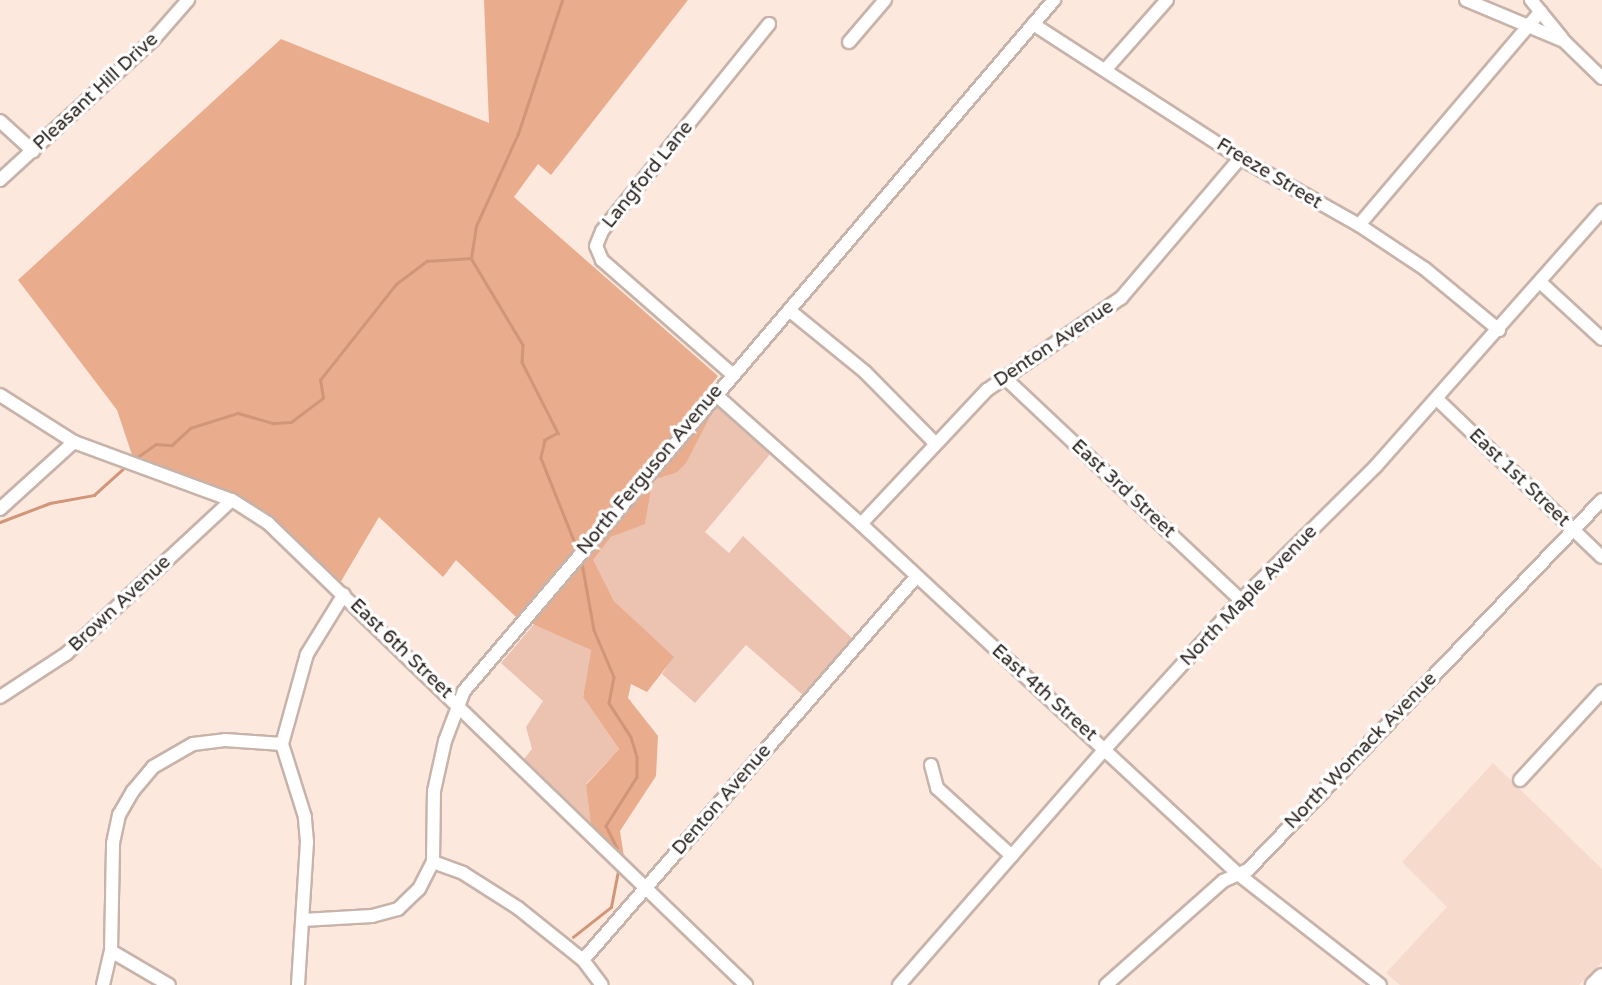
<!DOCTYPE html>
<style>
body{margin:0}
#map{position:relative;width:1602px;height:985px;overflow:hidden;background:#fde8de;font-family:"Varela Round",sans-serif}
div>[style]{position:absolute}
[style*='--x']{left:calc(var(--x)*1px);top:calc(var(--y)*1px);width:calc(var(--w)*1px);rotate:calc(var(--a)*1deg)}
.built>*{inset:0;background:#f6dacc}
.green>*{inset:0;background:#ebc3b0}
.forest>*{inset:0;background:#e9ac8d}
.stream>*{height:2.5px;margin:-1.25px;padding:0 1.25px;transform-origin:1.25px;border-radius:1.25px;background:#d19578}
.roads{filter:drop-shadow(2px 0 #c7b3a9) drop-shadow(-2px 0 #c7b3a9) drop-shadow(0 2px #c7b3a9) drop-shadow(0 -2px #c7b3a9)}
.minor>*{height:12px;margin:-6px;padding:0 6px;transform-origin:6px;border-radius:6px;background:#fff}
.major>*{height:16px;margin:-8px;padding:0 8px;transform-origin:8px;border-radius:8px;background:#fff}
span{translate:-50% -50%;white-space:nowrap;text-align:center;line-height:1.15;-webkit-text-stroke:7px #fff;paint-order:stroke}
.street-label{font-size:19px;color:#29221e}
</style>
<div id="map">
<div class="built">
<i style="clip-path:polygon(1493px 763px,1602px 869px,1602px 962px,1579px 985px,1400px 985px,1386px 973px,1447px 907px,1402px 862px)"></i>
</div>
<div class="green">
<i style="clip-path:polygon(716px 405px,771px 453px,705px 532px,729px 553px,743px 536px,855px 641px,804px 696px,746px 645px,695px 703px,662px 674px,673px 657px,614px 601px,592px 560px,611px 537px,645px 523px,653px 480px,676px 473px)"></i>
<i style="clip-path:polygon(535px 623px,591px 650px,583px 697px,619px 749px,586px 784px,591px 826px,524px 759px,532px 749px,526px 727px,543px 701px,501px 663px)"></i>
</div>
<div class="forest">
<i style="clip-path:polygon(484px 0,688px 0,551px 175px,538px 164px,514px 197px,718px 376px,705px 393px,716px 405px,686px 463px,676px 473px,653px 480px,645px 524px,611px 537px,593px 560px,614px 601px,674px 657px,647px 692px,631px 684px,628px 698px,658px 736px,656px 776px,620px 831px,624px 857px,591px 826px,586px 785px,619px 749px,583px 697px,591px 650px,515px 616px,456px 560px,443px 577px,379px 517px,340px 583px,261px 511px,229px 493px,133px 458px,117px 410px,18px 280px,281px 39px,489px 123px)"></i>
</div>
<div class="stream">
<i style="--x:471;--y:258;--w:101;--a:59.1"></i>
<i style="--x:523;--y:345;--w:17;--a:93"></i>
<i style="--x:522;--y:362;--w:80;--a:63.1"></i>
<i style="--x:558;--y:433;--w:15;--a:152"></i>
<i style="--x:545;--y:440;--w:18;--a:103"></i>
<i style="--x:541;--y:458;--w:97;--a:68.2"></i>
<i style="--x:136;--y:458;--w:24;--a:-35"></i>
<i style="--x:156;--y:444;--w:16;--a:4"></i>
<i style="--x:172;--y:445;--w:25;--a:-43"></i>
<i style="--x:190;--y:428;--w:50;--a:-17.4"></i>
<i style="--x:238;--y:413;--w:37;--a:16"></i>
<i style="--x:274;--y:423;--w:17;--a:-3"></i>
<i style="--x:291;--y:422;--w:40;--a:-37"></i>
<i style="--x:323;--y:398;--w:18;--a:-99"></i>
<i style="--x:320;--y:380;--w:122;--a:-51.6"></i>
<i style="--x:396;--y:284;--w:39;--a:-37"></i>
<i style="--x:427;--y:261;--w:44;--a:-3.9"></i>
<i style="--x:471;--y:258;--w:32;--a:-81"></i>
<i style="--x:476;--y:226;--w:101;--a:-65.5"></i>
<i style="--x:518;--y:134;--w:141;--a:-71.8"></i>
<i style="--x:0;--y:522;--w:53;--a:-20.8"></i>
<i style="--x:50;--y:503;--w:45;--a:-10.3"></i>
<i style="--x:94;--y:495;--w:38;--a:-42"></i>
<i style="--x:582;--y:563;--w:68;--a:79.8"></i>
<i style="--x:594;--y:630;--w:51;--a:66.9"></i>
<i style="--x:614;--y:677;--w:26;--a:101"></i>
<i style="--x:609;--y:703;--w:40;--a:57.1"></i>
<i style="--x:631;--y:737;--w:21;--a:73"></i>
<i style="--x:637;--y:757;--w:20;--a:90"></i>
<i style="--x:637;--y:777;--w:58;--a:122.3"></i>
<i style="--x:606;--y:826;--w:25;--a:63"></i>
<i style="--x:573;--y:937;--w:48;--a:-38.3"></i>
<i style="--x:611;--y:907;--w:38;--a:-79"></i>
</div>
<div class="roads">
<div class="minor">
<i style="--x:1466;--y:0;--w:106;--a:22.7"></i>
<i style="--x:1564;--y:41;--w:53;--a:44.2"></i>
<i style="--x:1531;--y:0;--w:49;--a:50.8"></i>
<i style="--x:1033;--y:24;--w:247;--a:32.9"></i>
<i style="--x:1240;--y:158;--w:137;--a:29.4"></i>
<i style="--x:1359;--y:225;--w:79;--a:33.7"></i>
<i style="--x:1425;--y:269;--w:96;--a:39.5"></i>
<i style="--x:849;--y:42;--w:55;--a:-49.4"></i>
<i style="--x:1106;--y:69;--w:92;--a:-48.5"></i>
<i style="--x:0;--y:121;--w:45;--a:42.3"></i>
<i style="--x:0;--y:180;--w:207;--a:-42.5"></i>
<i style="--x:153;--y:40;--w:53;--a:-48.8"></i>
<i style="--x:1359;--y:225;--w:280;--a:-49.6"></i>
<i style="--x:1540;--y:282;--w:84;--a:42.6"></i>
<i style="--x:789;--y:310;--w:98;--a:39.2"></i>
<i style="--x:865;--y:372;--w:100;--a:45.4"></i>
<i style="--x:732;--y:374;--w:173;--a:-138.8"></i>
<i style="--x:602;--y:260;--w:15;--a:-113"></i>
<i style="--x:596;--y:246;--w:16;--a:-68"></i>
<i style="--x:602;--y:231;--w:266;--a:-51.1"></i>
<i style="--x:1004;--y:377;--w:325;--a:43.3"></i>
<i style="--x:715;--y:394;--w:195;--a:41.7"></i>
<i style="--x:861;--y:524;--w:514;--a:42.87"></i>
<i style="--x:1238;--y:874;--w:180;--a:38"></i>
<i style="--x:0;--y:395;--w:88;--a:32.4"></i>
<i style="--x:74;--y:442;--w:168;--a:20.2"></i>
<i style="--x:232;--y:500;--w:43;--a:32.6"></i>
<i style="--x:268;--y:523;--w:665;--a:44.02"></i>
<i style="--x:1437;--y:399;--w:228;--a:43.8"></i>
<i style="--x:0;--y:509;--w:100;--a:-42.2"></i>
<i style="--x:861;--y:524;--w:184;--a:-46.8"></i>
<i style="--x:987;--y:390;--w:163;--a:-34.5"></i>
<i style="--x:1121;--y:298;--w:184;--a:-49.6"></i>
<i style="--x:0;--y:697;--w:79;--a:-33.1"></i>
<i style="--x:66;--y:654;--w:226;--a:-42.9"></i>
<i style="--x:931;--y:765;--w:24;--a:75"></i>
<i style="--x:937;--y:788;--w:101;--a:42.2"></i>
<i style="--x:1520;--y:780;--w:121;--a:-47.3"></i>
<i style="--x:433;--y:862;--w:32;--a:20"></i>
<i style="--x:463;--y:873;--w:65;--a:32.5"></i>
<i style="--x:518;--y:908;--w:83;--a:38.7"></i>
<i style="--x:583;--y:960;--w:31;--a:53"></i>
<i style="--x:303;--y:920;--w:69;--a:-3.3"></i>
<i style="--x:372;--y:916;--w:27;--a:-15"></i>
<i style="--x:398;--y:909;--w:29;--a:-44"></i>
<i style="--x:419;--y:889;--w:30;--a:-63"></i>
<i style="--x:433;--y:862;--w:71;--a:-89.2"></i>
<i style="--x:434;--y:791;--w:51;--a:-77.6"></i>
<i style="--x:445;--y:741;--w:53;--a:-69.2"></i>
<i style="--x:464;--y:691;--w:909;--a:-49.51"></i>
<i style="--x:111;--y:951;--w:67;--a:30.4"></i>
<i style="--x:583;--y:960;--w:508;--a:-48.99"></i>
<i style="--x:103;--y:985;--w:35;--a:-77"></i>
<i style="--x:111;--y:951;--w:108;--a:-88.9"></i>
<i style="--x:113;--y:843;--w:29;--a:-78"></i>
<i style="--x:119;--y:815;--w:28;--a:-60"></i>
<i style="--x:133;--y:791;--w:31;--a:-50"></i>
<i style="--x:153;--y:767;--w:46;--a:-29.9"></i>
<i style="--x:193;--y:744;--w:32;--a:-7"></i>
<i style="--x:225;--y:740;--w:57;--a:4"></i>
<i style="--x:298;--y:985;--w:143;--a:-86.4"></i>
<i style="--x:307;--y:842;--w:25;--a:-95"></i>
<i style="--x:305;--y:817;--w:77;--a:-107.5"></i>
<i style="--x:282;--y:744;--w:93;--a:-74.5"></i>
<i style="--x:307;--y:654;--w:70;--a:-58.3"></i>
<i style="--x:899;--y:985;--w:313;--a:-48.9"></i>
<i style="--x:1105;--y:749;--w:202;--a:-47.6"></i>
<i style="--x:1241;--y:600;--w:190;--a:-44.8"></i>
<i style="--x:1376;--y:466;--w:341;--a:-48.5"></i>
<i style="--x:1106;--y:985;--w:157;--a:-41.6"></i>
<i style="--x:1223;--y:881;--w:27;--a:-24"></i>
<i style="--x:1248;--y:870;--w:512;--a:-46.27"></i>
</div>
<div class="major">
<i style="--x:1594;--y:985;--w:11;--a:-45"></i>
</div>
</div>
<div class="street-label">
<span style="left:96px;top:92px;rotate:-43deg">Pleasant Hill Drive</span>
<span style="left:1269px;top:174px;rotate:31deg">Freeze Street</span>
<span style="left:648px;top:175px;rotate:-51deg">Langford Lane</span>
<span style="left:1054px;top:344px;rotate:-34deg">Denton Avenue</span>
<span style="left:650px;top:470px;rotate:-50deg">North Ferguson Avenue</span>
<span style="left:1519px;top:478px;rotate:44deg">East 1st Street</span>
<span style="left:1123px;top:489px;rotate:43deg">East 3rd Street</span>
<span style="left:1249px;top:596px;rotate:-46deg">North Maple Avenue</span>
<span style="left:120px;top:604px;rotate:-43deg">Brown Avenue</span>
<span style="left:401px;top:649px;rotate:44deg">East 6th Street</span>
<span style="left:1044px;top:693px;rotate:42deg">East 4th Street</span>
<span style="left:1361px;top:751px;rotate:-46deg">North Womack Avenue</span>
<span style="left:722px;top:800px;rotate:-49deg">Denton Avenue</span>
</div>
</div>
